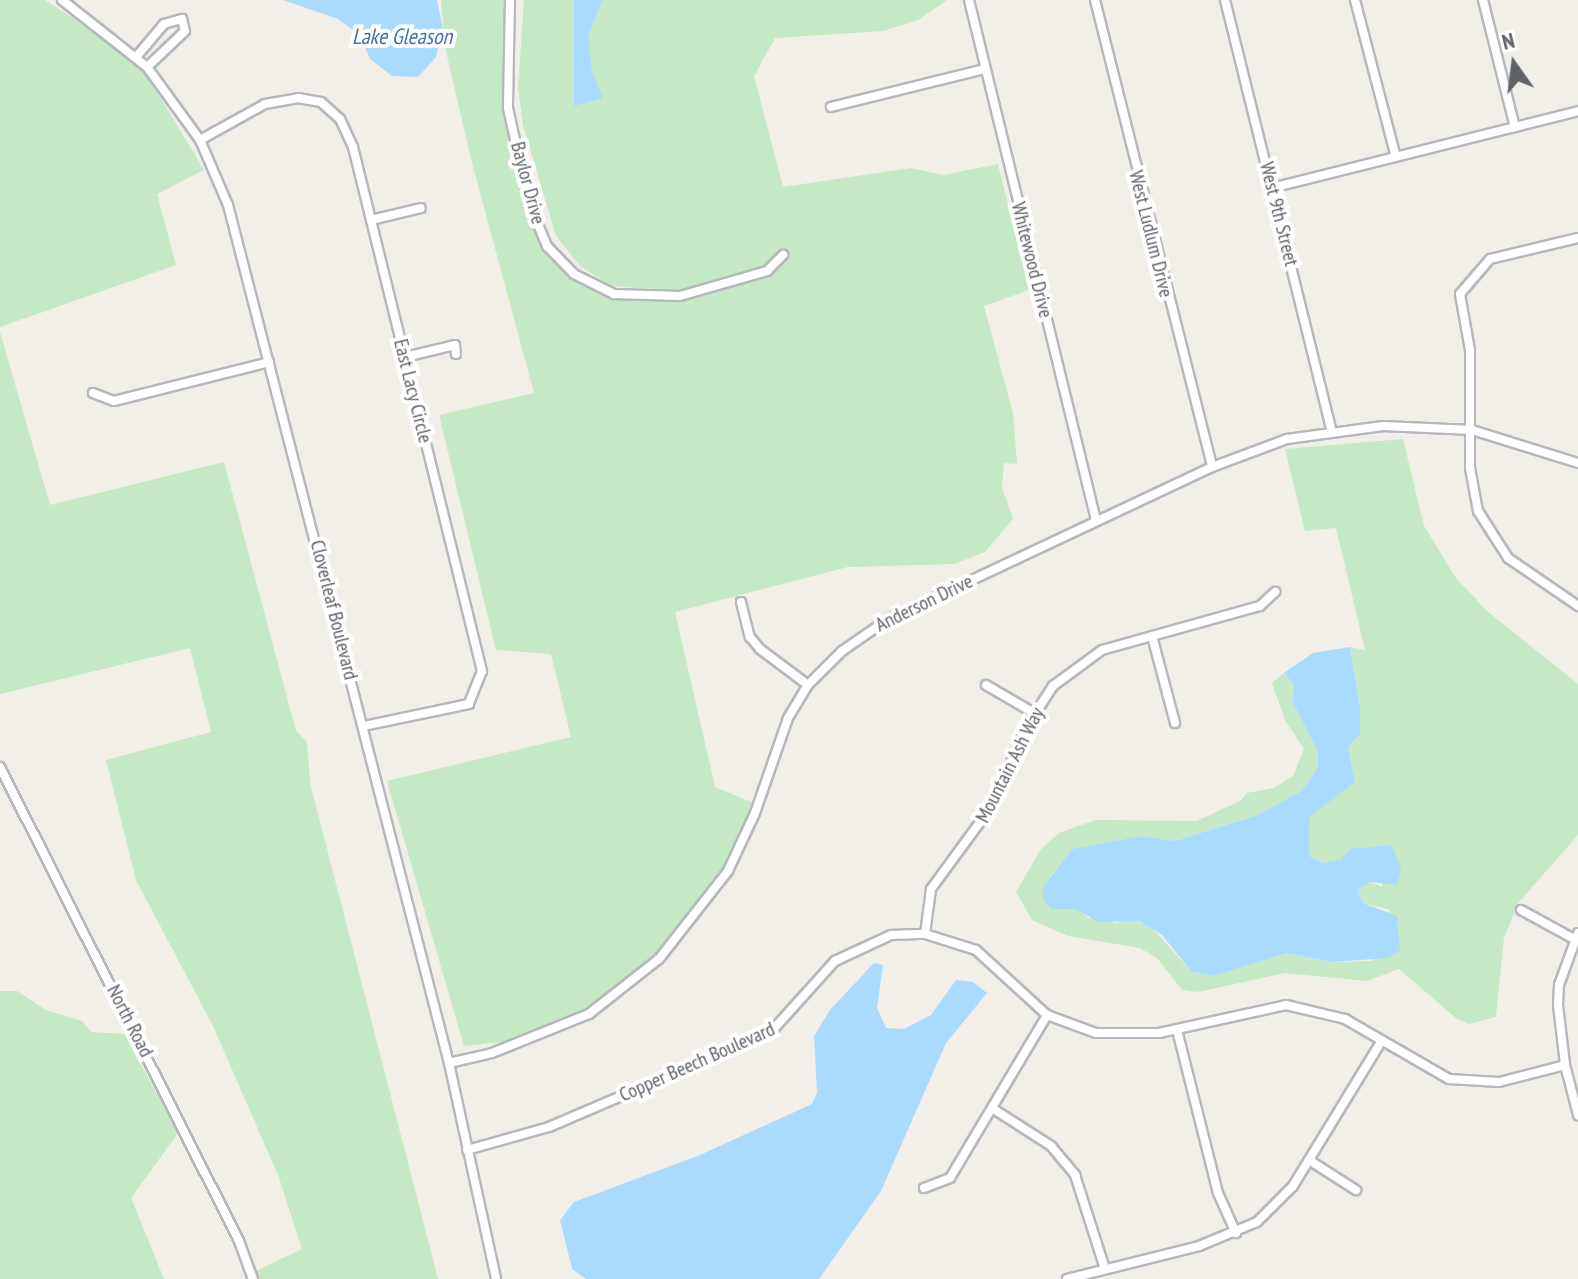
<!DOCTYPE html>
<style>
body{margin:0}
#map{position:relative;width:1578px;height:1279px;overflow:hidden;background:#f1efe8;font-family:"PT Sans Narrow",sans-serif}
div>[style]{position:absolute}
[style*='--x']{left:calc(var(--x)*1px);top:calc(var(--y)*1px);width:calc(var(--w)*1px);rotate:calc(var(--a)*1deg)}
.green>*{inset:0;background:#c5e8c5}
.water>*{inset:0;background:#aadaff}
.roads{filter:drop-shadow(2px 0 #b5b8bc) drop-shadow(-2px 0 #b5b8bc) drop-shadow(0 2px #b5b8bc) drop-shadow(0 -2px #b5b8bc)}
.street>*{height:8px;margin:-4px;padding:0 4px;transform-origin:4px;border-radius:4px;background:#fff}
span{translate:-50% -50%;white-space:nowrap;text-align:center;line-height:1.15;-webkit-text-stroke:8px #fff;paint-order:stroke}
.street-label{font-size:20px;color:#5f6368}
.water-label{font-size:22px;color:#4174aa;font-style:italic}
.north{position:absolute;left:1474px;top:24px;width:80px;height:80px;-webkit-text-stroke:6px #fff;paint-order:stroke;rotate:346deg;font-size:22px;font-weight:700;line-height:32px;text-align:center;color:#5f6368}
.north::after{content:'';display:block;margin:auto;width:28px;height:36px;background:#5f6368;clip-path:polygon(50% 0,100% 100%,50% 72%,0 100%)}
</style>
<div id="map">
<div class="green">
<i style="clip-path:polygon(0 0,45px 0,108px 40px,148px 77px,204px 170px,157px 194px,176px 265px,0 327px)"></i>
<i style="clip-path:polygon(441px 0,514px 0,509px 88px,514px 127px,548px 241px,574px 273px,608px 295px,681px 301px,768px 276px,789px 255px,782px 248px,764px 266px,679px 291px,611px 286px,580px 266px,556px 236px,523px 125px,518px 88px,524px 0,947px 0,918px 20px,883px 31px,775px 38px,754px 76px,783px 187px,911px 168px,943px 175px,998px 164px,1029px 290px,984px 306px,1013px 413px,1017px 464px,1004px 463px,1002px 488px,1013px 519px,985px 552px,954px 564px,848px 567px,675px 612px,715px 787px,753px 803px,724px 868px,656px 955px,587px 1009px,510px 1041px,464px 1046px,387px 781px,571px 737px,551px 654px,496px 650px,439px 415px,534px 393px,471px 159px,445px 47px)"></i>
<i style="clip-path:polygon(0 332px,50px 505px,224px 462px,296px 731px,307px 742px,310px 783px,438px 1279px,259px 1279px,256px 1271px,302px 1249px,278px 1175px,213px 1026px,136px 880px,106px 760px,211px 732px,190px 648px,0 694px)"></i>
<i style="clip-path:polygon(1403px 439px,1424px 526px,1456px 578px,1487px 611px,1578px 684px,1578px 835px,1518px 903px,1504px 938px,1496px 1017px,1469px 1024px,1457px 1019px,1399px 969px,1367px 981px,1285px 973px,1198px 992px,1182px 990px,1158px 959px,1140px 948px,1068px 936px,1032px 920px,1016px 892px,1041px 849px,1059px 833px,1095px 820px,1197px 821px,1240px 801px,1247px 793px,1274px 788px,1293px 776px,1304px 749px,1285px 720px,1272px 683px,1284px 673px,1294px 685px,1292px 701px,1318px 752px,1318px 767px,1302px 791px,1255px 816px,1175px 841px,1141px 836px,1072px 849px,1050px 877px,1088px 918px,1117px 923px,1131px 918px,1152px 928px,1192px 972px,1212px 976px,1287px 953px,1332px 962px,1372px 961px,1390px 910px,1363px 903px,1357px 890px,1370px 882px,1382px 887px,1392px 845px,1350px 850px,1341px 859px,1323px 863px,1309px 856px,1308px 837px,1310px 816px,1318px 806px,1355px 782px,1348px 748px,1360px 734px,1360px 707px,1350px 647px,1365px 650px,1336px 528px,1305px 531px,1285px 449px)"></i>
<i style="clip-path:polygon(0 991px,17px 991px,46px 1010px,82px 1021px,91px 1032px,125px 1034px,178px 1133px,131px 1198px,164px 1279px,0 1279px)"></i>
</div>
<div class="water">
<i style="clip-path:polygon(283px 0,437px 0,443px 29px,436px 57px,418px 77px,392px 76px,370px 59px,360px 35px,338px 19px)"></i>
<i style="clip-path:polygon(574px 0,602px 0,588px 36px,592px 72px,603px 98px,574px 106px)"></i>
<i style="clip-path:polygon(1350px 647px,1360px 707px,1360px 734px,1348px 748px,1355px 782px,1310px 816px,1309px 856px,1323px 863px,1341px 859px,1350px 849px,1392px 845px,1401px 869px,1397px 885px,1370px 882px,1357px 890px,1363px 903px,1397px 916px,1400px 950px,1388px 958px,1332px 962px,1287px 953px,1213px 976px,1192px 972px,1162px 935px,1139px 921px,1098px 922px,1076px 909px,1051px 909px,1043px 899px,1043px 887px,1072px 849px,1141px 836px,1175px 841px,1255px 816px,1302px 791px,1318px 767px,1318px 752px,1292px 701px,1294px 685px,1284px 673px,1313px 653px)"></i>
<i style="clip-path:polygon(874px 963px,883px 965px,877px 1008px,886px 1028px,904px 1029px,931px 1015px,956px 980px,973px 982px,987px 993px,946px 1043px,881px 1191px,819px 1279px,586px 1279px,572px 1269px,560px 1220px,574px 1202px,700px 1155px,812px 1104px,817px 1093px,814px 1036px,830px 1010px)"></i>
</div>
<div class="roads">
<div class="street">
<i style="--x:62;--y:0;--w:108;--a:38.2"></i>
<i style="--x:147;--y:67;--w:90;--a:54"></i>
<i style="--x:200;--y:140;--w:71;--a:66.7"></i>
<i style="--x:228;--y:205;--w:886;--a:75.56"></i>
<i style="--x:449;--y:1063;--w:221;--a:77.7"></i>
<i style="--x:510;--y:0;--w:108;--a:91.1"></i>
<i style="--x:508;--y:108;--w:97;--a:77.5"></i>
<i style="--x:529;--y:203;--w:47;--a:67.3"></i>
<i style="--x:547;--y:246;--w:39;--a:46"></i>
<i style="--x:574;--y:274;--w:45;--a:26.6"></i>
<i style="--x:614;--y:294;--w:66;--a:1.7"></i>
<i style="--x:680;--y:296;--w:91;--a:-16"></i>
<i style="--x:767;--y:271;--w:23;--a:-45"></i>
<i style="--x:969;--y:0;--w:535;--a:76.28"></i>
<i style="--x:1095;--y:0;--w:481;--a:75.9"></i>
<i style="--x:1225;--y:0;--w:442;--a:76.1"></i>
<i style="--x:1355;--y:0;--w:162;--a:75.4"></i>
<i style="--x:1483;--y:0;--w:131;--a:75.9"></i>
<i style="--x:137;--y:56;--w:42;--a:-49.8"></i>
<i style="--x:164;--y:24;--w:19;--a:-16"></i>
<i style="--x:182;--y:19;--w:12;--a:76"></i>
<i style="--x:185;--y:31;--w:52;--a:136.5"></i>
<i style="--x:831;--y:107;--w:159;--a:-13.9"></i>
<i style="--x:200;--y:140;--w:74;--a:-29"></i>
<i style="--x:265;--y:104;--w:34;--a:-10"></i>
<i style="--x:298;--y:98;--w:23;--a:10"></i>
<i style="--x:321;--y:102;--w:25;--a:42"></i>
<i style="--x:340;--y:119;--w:31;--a:65"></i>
<i style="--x:353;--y:147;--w:540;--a:76.17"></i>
<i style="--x:482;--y:671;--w:35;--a:112"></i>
<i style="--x:469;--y:704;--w:107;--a:168.2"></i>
<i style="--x:1272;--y:188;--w:316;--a:-14.1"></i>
<i style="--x:371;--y:220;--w:51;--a:-13.5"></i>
<i style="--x:1578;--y:238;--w:90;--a:166.6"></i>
<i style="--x:1490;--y:259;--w:46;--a:130.6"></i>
<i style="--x:1460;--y:294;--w:57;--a:79.9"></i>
<i style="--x:1470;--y:350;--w:118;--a:90"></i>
<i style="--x:1470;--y:468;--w:44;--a:79.5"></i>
<i style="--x:1478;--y:511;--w:56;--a:57.4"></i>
<i style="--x:1508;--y:558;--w:85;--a:34.4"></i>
<i style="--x:405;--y:357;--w:51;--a:-13.5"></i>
<i style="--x:455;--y:345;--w:9;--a:84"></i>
<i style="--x:93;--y:393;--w:22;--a:21"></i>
<i style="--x:114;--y:401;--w:160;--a:-14.1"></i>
<i style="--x:741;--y:602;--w:36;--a:76"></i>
<i style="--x:750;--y:637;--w:16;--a:50"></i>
<i style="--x:760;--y:649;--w:60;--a:36.9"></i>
<i style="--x:1152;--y:636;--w:90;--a:75.2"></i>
<i style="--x:986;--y:685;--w:56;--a:30.3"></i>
<i style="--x:0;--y:767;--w:531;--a:63.24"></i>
<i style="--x:239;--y:1241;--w:40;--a:69.8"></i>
<i style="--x:1521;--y:910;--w:60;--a:28.7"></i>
<i style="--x:1578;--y:933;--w:55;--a:110.1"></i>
<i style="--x:1559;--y:985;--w:20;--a:93"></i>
<i style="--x:1558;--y:1005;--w:60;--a:83.3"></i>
<i style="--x:1565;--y:1065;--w:52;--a:75.4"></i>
<i style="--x:925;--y:934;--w:45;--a:-82.4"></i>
<i style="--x:931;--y:889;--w:103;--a:-53.7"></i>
<i style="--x:992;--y:806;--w:87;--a:-66.4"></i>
<i style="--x:1027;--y:726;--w:48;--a:-57"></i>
<i style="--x:1053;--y:686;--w:61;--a:-36.3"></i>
<i style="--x:1102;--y:650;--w:164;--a:-15.6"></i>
<i style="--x:1260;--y:606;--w:21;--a:-43"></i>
<i style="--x:1177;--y:1030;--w:168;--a:75.9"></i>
<i style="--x:1218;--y:1193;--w:44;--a:65.8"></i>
<i style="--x:449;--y:1063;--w:44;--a:-13.1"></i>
<i style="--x:492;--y:1053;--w:105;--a:-21.9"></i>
<i style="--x:589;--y:1014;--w:89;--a:-38.2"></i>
<i style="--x:659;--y:959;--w:112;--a:-51.9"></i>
<i style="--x:728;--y:871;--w:64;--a:-65"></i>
<i style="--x:755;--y:813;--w:101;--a:-70.8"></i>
<i style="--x:788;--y:718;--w:39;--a:-59"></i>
<i style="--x:808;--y:685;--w:48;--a:-45"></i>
<i style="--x:842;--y:651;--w:55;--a:-34.6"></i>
<i style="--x:887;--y:620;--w:359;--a:-25.2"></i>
<i style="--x:1212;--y:467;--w:80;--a:-20.5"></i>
<i style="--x:1287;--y:439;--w:97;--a:-7.7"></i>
<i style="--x:1383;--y:426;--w:89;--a:2.6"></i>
<i style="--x:1472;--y:430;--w:111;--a:17.3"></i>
<i style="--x:995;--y:1110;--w:67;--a:32.7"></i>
<i style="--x:1051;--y:1146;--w:38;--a:50"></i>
<i style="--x:1075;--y:1175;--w:99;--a:72.3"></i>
<i style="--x:467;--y:1150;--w:85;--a:-15.7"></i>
<i style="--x:549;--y:1127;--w:241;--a:-23.2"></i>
<i style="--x:771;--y:1032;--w:96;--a:-48"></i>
<i style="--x:835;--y:961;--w:62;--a:-24.9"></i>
<i style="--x:891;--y:935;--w:34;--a:-2"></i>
<i style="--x:925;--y:934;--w:53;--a:17.4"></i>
<i style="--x:976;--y:950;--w:96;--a:42.5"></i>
<i style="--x:1047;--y:1015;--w:52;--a:20.2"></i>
<i style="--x:1096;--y:1033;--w:63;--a:0"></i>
<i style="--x:1159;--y:1033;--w:130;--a:-12.4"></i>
<i style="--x:1286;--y:1005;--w:61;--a:13.3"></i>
<i style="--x:1345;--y:1019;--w:120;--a:30"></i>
<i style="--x:1449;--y:1079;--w:50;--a:3.4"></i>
<i style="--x:1499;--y:1082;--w:68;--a:-14.4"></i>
<i style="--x:1309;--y:1160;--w:56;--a:32.6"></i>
<i style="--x:924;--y:1188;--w:28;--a:-21"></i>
<i style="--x:950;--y:1178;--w:190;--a:-59.2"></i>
<i style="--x:1067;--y:1279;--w:136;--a:-14"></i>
<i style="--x:1199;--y:1246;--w:63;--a:-22.5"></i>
<i style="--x:1257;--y:1222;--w:51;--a:-45"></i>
<i style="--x:1293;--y:1186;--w:169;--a:-58.6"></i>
</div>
</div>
<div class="street-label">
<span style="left:528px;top:183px;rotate:75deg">Baylor Drive</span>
<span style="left:1279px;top:214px;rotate:76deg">West 9th Street</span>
<span style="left:1151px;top:234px;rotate:76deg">West Ludlum Drive</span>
<span style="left:1032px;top:260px;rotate:76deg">Whitewood Drive</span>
<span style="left:413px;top:391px;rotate:76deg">East Lacy Circle</span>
<span style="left:924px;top:603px;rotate:-26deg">Anderson Drive</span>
<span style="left:334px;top:610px;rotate:76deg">Cloverleaf Boulevard</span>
<span style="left:1010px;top:765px;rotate:-63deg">Mountain Ash Way</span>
<span style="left:130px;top:1021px;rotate:63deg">North Road</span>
<span style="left:697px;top:1062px;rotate:-24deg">Copper Beech Boulevard</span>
</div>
<div class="water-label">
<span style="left:402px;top:37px">Lake Gleason</span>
</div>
<div class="north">N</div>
</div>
